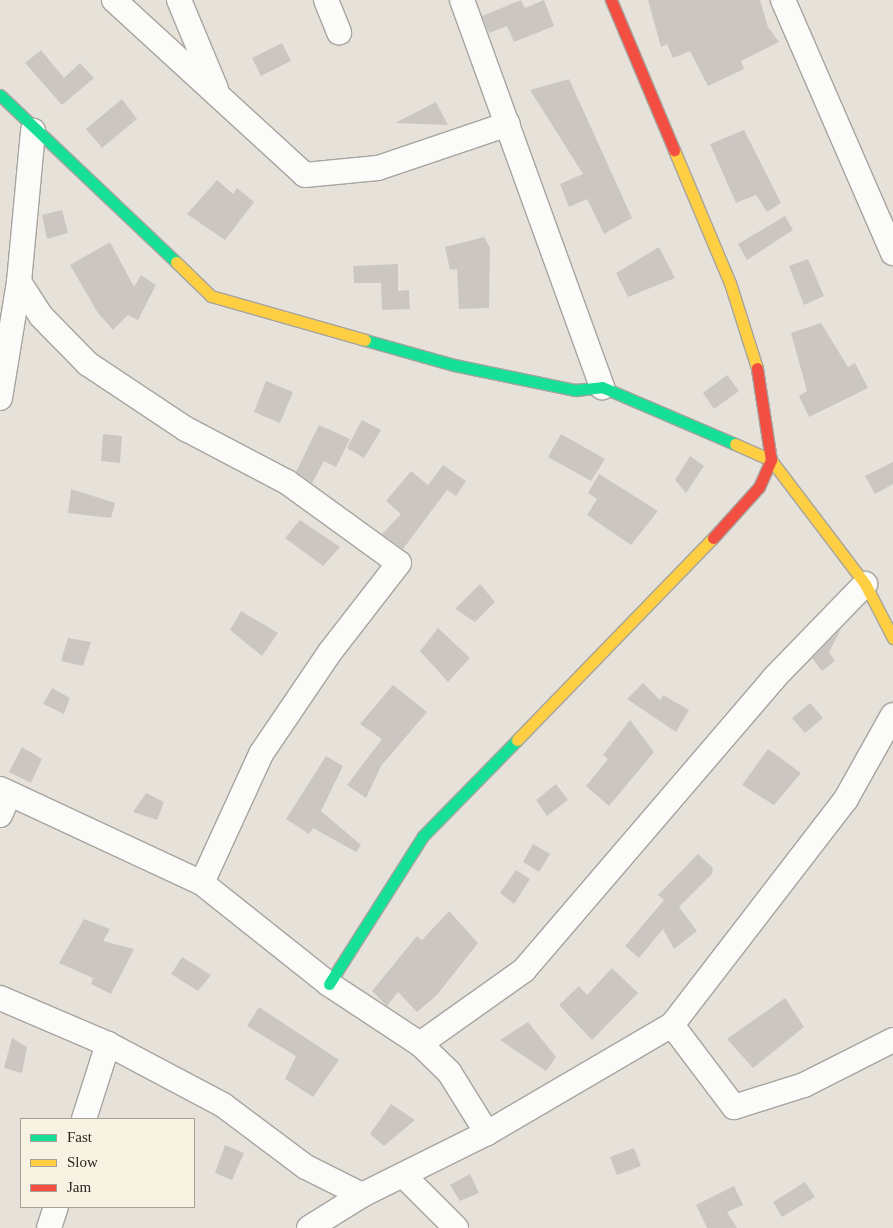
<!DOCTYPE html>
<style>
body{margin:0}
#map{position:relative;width:893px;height:1228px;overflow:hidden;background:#e6e2da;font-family:Georgia,serif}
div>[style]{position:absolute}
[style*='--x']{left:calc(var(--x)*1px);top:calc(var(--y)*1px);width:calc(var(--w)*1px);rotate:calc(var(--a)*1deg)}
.building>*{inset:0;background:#ccc6c3}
.roads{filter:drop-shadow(1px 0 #a7a49f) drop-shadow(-1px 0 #a7a49f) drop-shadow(0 1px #a7a49f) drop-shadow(0 -1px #a7a49f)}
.street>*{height:24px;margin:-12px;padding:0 12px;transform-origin:12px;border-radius:12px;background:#fbfbf9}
.fast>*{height:11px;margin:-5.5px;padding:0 5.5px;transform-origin:5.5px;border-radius:5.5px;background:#16e098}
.slow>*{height:11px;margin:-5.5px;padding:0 5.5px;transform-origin:5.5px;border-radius:5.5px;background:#ffcf43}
.jam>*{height:11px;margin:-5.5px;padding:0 5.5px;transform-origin:5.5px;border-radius:5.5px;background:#f24e42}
span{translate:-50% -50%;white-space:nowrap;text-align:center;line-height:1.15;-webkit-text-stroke:5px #f8f2e3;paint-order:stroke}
.legend{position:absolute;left:20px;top:1118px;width:175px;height:90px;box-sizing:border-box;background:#f8f2e3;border:1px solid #a5a196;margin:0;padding:6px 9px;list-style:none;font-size:15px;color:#292722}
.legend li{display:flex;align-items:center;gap:10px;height:25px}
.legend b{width:25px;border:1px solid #a5a196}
</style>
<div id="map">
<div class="building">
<i style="clip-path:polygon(521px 0,525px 8px,544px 0,554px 26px,514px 42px,507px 26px,489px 33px,482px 16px)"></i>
<i style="clip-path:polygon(648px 0,760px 0,768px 27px,779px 42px,741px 61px,744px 69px,708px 86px,690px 51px,673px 58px,667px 44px,661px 47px)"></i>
<i style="clip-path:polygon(282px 43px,291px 61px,261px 76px,252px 58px)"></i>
<i style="clip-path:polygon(41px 50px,64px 78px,80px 63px,94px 78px,62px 105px,25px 63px)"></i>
<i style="clip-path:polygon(569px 79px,632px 218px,604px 234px,587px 199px,569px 207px,560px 184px,583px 174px,530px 90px)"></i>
<i style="clip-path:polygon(122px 99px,137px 119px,102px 148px,86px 129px)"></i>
<i style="clip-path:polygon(436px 102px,448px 125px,395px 123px)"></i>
<i style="clip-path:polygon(744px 130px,781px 203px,767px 212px,756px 195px,736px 203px,710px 144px)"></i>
<i style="clip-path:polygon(217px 180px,233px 194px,237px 188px,254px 202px,225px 240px,187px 214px)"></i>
<i style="clip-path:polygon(62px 210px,68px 233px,47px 239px,42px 215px)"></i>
<i style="clip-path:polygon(785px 216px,793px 230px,747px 260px,738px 244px)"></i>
<i style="clip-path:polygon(484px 237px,490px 248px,489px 308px,459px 309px,457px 269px,450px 270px,445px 247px)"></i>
<i style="clip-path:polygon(110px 242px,134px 287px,141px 275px,156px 285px,138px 320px,128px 315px,113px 330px,98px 313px,70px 265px)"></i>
<i style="clip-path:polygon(659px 247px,675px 278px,628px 297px,616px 273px)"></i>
<i style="clip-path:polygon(808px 259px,824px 296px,804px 305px,789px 266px)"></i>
<i style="clip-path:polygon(398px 264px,398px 291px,409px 290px,410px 309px,382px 310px,381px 283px,354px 283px,353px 266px)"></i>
<i style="clip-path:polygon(821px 323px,848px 367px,855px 363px,868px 388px,809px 417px,799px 396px,807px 391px,791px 333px)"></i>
<i style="clip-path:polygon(727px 375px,739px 391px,714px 409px,703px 393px)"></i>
<i style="clip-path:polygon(266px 381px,293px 392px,280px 423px,254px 412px)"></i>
<i style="clip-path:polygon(362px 420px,381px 430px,364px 458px,347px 448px)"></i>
<i style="clip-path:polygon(319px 425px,350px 439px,336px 467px,324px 461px,312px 483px,296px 472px)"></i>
<i style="clip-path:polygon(103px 434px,122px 436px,120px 463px,101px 461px)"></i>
<i style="clip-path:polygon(561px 434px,605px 459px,591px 481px,548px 457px)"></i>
<i style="clip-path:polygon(690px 456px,704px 466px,686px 493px,675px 480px)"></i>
<i style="clip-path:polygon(893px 462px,893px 484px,875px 494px,865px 476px)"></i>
<i style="clip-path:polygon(443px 465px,466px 481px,456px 496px,447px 490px,403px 549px,382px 534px,401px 514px,386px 501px,411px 471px,428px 485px)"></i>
<i style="clip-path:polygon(599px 474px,658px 511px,631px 545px,587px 515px,597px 499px,588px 493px)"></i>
<i style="clip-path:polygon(71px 489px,115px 503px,111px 518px,68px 513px)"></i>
<i style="clip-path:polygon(300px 520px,340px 547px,323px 566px,285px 538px)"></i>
<i style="clip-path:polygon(480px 584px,495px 602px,475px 622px,455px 609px)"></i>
<i style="clip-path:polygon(241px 611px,278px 633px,262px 656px,230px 630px)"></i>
<i style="clip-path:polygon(438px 628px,470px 658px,448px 682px,420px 651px)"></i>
<i style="clip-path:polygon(841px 629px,829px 652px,835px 661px,822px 671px,812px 658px)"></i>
<i style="clip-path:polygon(68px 638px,91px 642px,83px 666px,61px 661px)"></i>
<i style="clip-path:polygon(643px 683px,660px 700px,663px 695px,689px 710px,676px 732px,627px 699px)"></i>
<i style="clip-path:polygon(393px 685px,427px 712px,381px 766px,366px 798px,347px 785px,382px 739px,360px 724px)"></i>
<i style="clip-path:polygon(52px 688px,70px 698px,64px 714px,43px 704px)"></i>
<i style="clip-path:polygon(810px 703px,823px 718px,805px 733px,792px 718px)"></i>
<i style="clip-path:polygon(630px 720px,654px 752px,609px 806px,586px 786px,608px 759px,603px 755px)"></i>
<i style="clip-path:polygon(22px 747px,42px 759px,31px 783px,9px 772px)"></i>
<i style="clip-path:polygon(768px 749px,801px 773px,774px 805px,742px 785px)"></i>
<i style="clip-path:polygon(326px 756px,343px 766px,321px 811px,361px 845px,356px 852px,313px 828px,309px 834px,286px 819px)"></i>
<i style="clip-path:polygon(556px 784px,568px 800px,547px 816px,536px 800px)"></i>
<i style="clip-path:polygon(146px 793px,164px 802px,157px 820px,133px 812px)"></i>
<i style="clip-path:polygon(533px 844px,550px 854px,539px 872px,523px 862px)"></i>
<i style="clip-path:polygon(698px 854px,713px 868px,712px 874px,679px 907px,697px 931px,674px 949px,663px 929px,639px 958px,625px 946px,664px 900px,658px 895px)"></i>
<i style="clip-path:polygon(516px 870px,530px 879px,514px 904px,500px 893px)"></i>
<i style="clip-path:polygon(449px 911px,478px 943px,437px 995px,417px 1012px,398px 992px,387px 1006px,372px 991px,417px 936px,422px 940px)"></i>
<i style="clip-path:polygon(84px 919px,110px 929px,103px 941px,134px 949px,111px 994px,91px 984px,93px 978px,59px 963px)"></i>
<i style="clip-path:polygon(182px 957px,211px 975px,198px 991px,171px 974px)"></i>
<i style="clip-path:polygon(612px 968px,638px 993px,592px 1040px,559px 1005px,579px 986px,587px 995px)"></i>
<i style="clip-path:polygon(785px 998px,804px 1027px,753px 1068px,727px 1039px)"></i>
<i style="clip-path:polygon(259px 1007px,339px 1060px,313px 1097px,285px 1079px,296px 1056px,247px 1026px)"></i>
<i style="clip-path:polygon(528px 1022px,556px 1057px,546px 1071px,500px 1040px)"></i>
<i style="clip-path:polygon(12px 1038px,27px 1047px,22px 1073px,4px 1068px)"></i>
<i style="clip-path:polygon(391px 1104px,415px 1120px,384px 1146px,370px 1134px)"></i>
<i style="clip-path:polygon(225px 1145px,244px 1153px,232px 1180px,215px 1173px)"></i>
<i style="clip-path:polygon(634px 1148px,641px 1166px,617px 1175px,610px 1157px)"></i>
<i style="clip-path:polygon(470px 1174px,479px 1193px,460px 1201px,450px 1185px)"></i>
<i style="clip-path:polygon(805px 1182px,815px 1197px,782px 1217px,773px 1202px)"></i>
<i style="clip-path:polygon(734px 1186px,743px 1205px,727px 1212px,737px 1228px,707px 1228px,696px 1205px)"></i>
</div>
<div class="roads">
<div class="street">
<i style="--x:114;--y:0;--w:259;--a:42.5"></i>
<i style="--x:305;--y:175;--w:73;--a:-5.5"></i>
<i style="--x:378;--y:168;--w:137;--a:-18.7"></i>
<i style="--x:179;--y:0;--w:96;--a:67.4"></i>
<i style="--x:326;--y:0;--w:35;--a:68"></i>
<i style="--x:462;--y:0;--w:412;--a:70.1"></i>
<i style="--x:783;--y:0;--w:276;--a:66.5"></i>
<i style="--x:19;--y:282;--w:40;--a:57.1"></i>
<i style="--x:41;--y:316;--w:67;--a:45.6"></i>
<i style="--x:88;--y:364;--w:118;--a:33.6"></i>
<i style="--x:186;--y:429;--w:114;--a:27.7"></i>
<i style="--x:287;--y:482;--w:138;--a:35.9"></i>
<i style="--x:399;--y:563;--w:113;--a:127.8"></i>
<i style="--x:330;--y:652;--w:123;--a:124.1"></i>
<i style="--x:261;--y:754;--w:142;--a:114.6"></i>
<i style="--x:0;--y:398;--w:118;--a:-80.7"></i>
<i style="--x:19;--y:282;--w:152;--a:-84.7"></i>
<i style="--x:0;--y:789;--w:223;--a:25"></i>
<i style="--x:202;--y:883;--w:162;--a:38.5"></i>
<i style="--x:329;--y:984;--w:109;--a:33.4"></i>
<i style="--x:0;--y:815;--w:22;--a:-66"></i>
<i style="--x:0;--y:998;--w:117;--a:23.1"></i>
<i style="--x:108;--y:1044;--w:130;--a:27.9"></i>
<i style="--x:223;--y:1105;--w:104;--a:36.8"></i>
<i style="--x:306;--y:1167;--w:63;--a:26.6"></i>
<i style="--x:672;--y:1025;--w:103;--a:52.9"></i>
<i style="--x:734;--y:1107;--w:73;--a:-17.4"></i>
<i style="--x:804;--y:1085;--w:100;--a:-26.8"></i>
<i style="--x:84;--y:1119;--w:79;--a:-72.3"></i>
<i style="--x:487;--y:1133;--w:72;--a:-121.9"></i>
<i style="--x:449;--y:1072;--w:40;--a:-136"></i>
<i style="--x:420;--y:1044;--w:128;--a:-35.4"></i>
<i style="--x:524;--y:970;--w:384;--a:-49.4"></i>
<i style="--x:774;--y:678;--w:131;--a:-45.9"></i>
<i style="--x:403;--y:1175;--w:75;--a:45"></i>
<i style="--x:49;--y:1228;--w:22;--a:-72"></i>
<i style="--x:309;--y:1228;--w:62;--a:-31.9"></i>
<i style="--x:362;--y:1195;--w:140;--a:-26.4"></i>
<i style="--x:487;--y:1133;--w:214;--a:-30.3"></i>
<i style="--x:672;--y:1025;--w:285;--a:-52.4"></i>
<i style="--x:846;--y:799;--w:96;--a:-60.8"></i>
</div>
<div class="fast">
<i style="--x:0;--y:95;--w:243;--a:43.5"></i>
<i style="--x:365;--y:340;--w:92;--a:15.7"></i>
<i style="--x:454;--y:365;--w:124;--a:11.7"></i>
<i style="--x:575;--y:390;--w:27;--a:-6"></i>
<i style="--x:602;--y:387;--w:145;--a:23.2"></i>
<i style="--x:329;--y:984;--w:175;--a:-57.6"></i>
<i style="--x:423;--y:836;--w:134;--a:-45.6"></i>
</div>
<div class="slow">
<i style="--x:674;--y:150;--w:144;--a:67.2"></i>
<i style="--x:730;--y:283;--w:89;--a:72.4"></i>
<i style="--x:176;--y:262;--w:49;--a:44.2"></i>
<i style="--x:211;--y:296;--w:160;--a:15.9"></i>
<i style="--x:735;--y:444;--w:39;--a:24"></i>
<i style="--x:771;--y:460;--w:156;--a:52.8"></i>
<i style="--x:865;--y:584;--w:61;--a:62.6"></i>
<i style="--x:517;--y:740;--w:281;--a:-45.9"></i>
</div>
<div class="jam">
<i style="--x:611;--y:0;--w:163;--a:67.2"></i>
<i style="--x:713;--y:538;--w:69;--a:-48"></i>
<i style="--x:759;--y:487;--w:30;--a:-66"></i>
<i style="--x:771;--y:460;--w:93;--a:-98.7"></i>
</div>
</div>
<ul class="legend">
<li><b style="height:6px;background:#16e098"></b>Fast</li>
<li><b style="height:6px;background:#ffcf43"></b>Slow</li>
<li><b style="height:6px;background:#f24e42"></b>Jam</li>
</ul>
</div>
